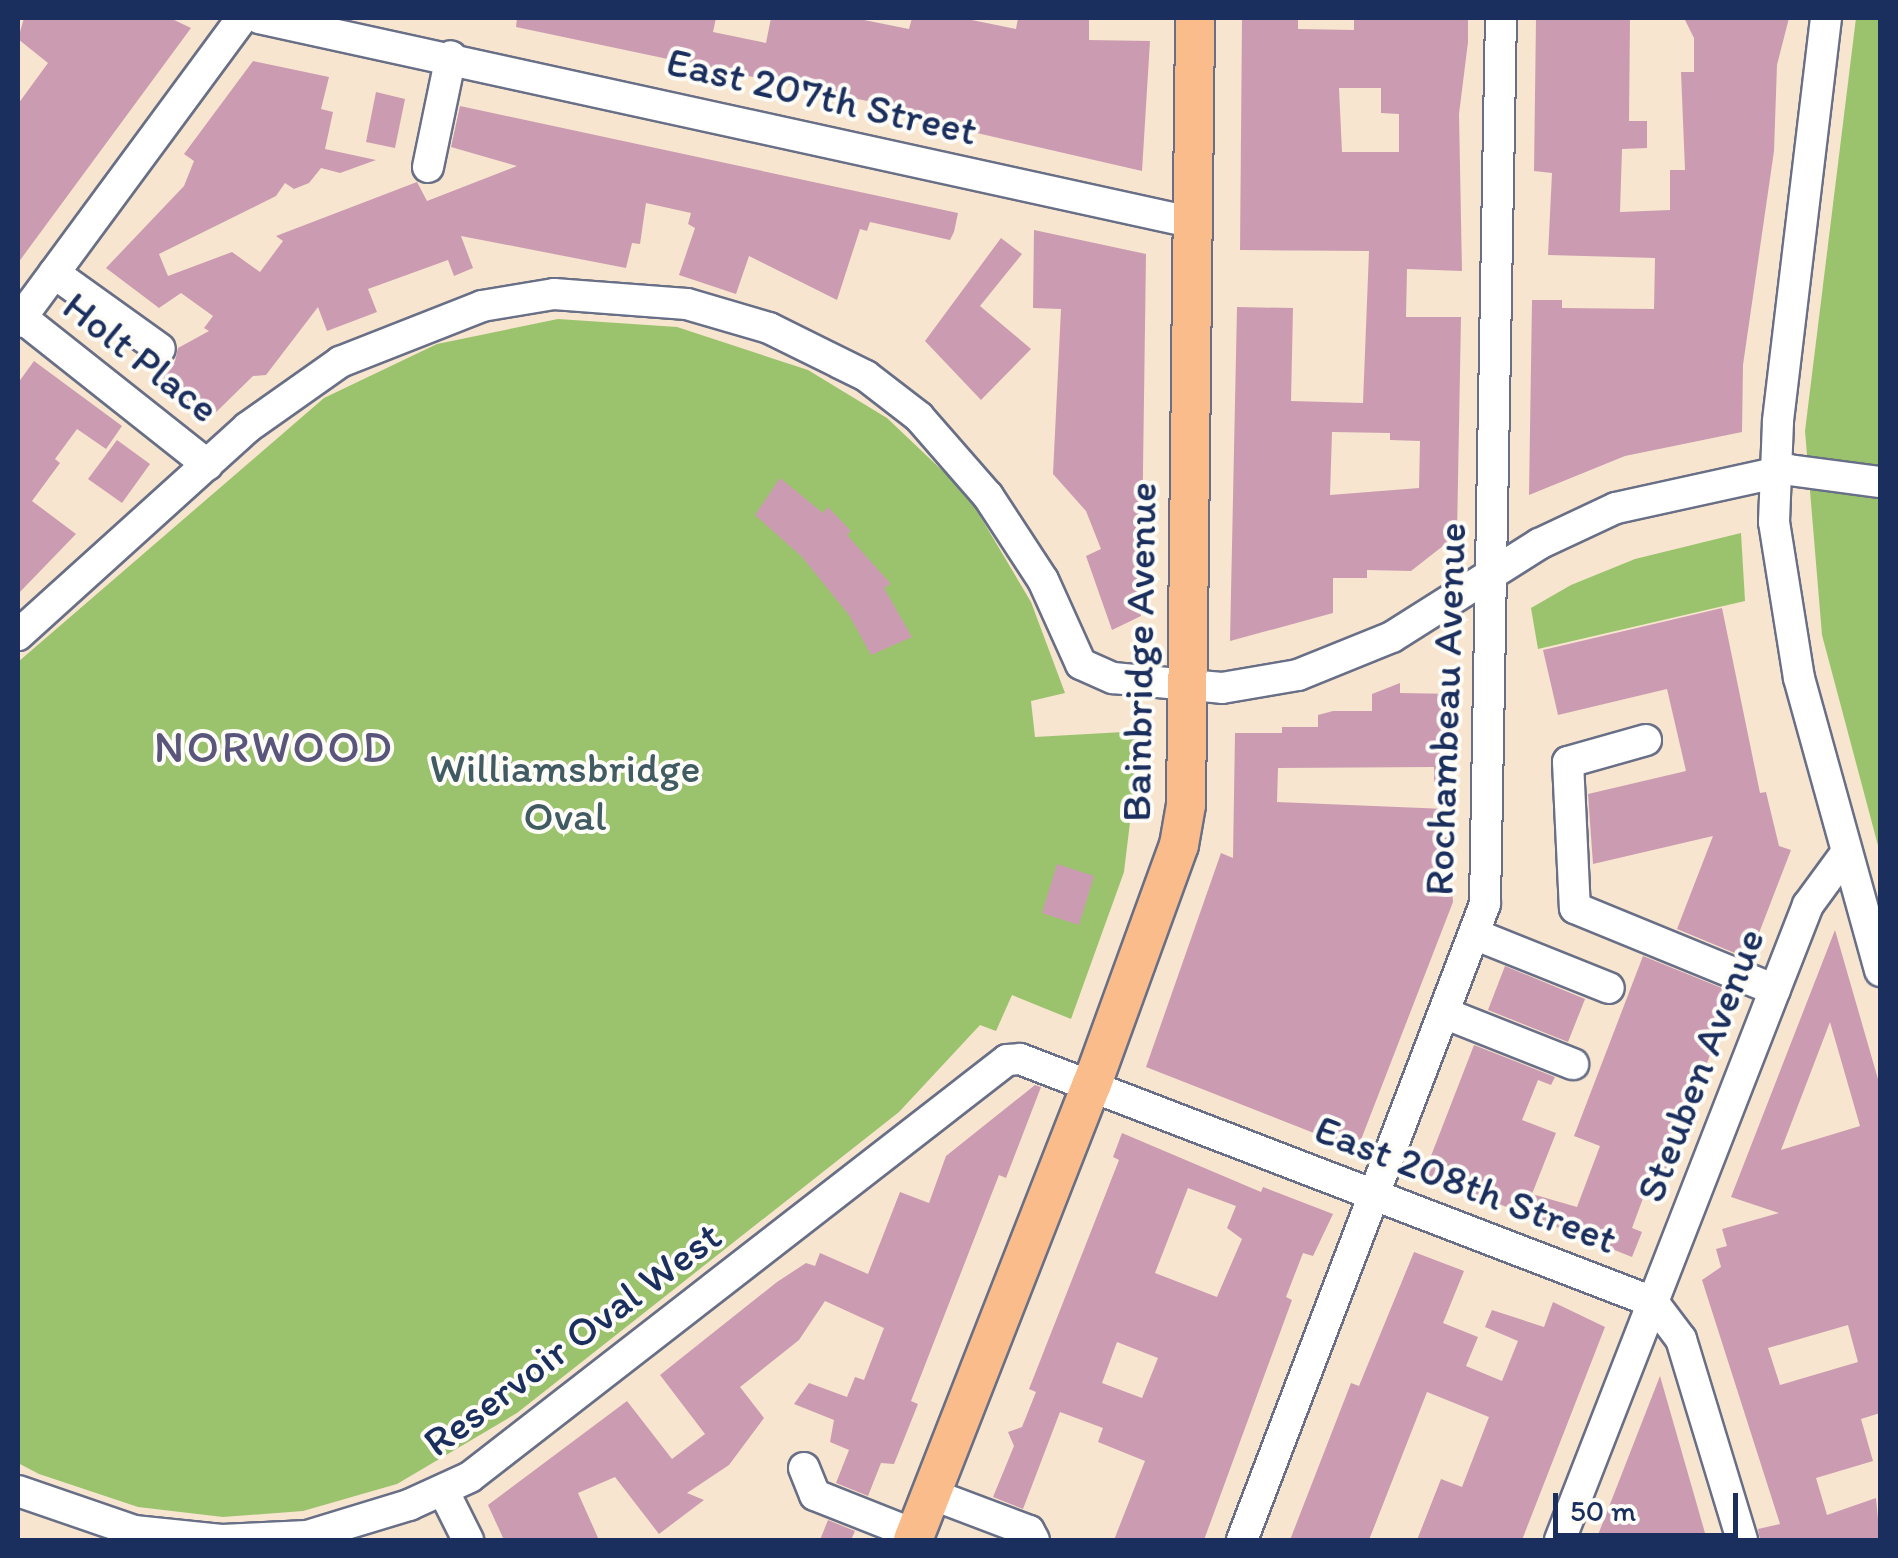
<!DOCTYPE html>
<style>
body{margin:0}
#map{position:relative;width:1898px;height:1558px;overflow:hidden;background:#f7e5cf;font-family:Itim,sans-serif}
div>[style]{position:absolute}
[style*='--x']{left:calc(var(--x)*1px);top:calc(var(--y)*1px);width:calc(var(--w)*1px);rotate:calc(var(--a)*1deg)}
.green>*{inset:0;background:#9bc36e}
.building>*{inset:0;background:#cb9cb1}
.roads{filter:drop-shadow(2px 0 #686f86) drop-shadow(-2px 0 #686f86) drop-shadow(0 2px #686f86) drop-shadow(0 -2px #686f86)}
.minor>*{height:30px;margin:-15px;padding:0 15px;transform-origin:15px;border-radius:15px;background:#fff}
.major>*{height:38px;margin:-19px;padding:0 19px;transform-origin:19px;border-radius:19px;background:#f9bc8a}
span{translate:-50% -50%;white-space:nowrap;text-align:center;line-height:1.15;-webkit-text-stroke:8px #fdfcf7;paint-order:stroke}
.street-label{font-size:42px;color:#1b2f5e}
.park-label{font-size:42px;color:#415b63}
.neighbourhood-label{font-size:45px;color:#59557b;letter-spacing:2.5px}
.frame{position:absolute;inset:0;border:20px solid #1b2f5e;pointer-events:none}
.scale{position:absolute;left:1553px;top:1493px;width:185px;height:45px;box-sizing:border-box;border:5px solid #1b2f5e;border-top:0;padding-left:12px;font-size:30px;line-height:35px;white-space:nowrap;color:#1b2f5e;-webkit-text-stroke:8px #fdfcf7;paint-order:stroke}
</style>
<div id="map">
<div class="green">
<i style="clip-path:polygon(1856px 18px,1880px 18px,1880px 853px,1822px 635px,1805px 431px)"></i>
<i style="clip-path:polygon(558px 319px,677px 327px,808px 370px,887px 418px,967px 494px,1031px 602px,1065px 693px,1031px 701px,1035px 737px,1141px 731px,1124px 872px,1071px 1019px,1012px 995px,996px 1031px,980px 1025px,899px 1112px,517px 1413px,397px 1484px,303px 1511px,223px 1517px,138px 1507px,39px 1474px,18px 1463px,18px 662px,324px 398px,437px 344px)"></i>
<i style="clip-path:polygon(1741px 533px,1745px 601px,1538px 649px,1531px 608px,1571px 585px,1635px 559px)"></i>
</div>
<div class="building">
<i style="clip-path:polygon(24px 18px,170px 18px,191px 28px,18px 263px,18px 104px,48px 63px,18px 39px)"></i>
<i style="clip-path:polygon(517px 18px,716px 18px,713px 32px,766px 43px,771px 18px,854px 18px,909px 29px,912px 18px,962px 18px,1016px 29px,1018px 18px,1089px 18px,1089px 40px,1150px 41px,1142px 171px,908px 117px,910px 110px,516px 27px)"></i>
<i style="clip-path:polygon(evenodd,1242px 18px,1298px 18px,1298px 29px,1354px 30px,1354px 18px,1468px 18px,1468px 42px,1459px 114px,1462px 271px,1407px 269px,1406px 317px,1461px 317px,1457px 535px,1411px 571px,1367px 570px,1367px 578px,1333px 578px,1333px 613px,1230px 641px,1237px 307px,1293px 308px,1291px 401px,1363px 403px,1369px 251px,1240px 250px,1242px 18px,1339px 88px,1381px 88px,1381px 113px,1399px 114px,1399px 152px,1342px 152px,1339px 88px,1242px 18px,1332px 432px,1390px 433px,1390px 440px,1420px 441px,1419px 488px,1330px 495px,1332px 432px)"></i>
<i style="clip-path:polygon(1536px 18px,1630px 18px,1629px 121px,1647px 121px,1647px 148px,1622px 149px,1620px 212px,1670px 210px,1670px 170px,1685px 170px,1681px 72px,1694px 72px,1694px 38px,1684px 18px,1789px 18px,1777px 65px,1774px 151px,1743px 365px,1742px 432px,1625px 456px,1529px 495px,1532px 300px,1562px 300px,1562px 308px,1654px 309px,1655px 258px,1548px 255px,1552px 173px,1534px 171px)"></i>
<i style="clip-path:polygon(253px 61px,329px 77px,321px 109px,333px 112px,325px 149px,376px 160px,340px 173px,321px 168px,309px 183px,294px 189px,285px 183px,276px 196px,159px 254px,168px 276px,232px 252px,260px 272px,283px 241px,276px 236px,417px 182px,427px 201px,517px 166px,451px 147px,460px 106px,958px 213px,954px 232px,950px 240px,870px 222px,867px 231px,860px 229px,837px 300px,749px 256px,736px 294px,679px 275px,695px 228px,688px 224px,691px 213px,646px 203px,640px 244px,632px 243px,626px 268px,461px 236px,473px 268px,454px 276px,448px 260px,368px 289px,377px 312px,327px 331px,318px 307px,266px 375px,253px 376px,207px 421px,151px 379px,175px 361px,178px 348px,209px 331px,204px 328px,213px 316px,181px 293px,159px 308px,106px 268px,184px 186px,194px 161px,184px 154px)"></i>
<i style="clip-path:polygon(376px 92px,405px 99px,395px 148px,366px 142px)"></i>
<i style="clip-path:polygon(1034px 230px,1146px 254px,1141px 616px,1112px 630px,1086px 556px,1101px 549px,1086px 511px,1053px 474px,1061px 309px,1033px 308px)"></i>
<i style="clip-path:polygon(1001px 238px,1022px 254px,980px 306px,1031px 349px,981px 400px,925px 341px)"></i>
<i style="clip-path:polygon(34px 361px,122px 426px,106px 449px,77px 429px,55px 459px,60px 463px,32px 501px,76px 534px,18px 594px,18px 383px)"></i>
<i style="clip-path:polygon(117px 440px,150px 464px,122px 503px,88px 479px)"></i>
<i style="clip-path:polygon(780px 478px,823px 513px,828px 507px,851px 531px,847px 535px,891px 584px,884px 588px,912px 637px,871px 655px,849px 615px,802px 557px,755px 515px)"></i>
<i style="clip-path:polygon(1722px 608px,1760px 793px,1766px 792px,1779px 846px,1791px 850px,1749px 959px,1677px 929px,1713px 836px,1593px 864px,1588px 794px,1686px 771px,1667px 689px,1558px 715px,1543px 650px)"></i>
<i style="clip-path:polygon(1400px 683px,1400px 693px,1456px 694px,1455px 782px,1434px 782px,1434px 767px,1278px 768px,1277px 802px,1446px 809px,1453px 902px,1357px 1150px,1146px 1067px,1221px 853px,1233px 858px,1235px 733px,1282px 733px,1282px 727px,1318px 727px,1318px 715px,1333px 711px,1372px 711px,1372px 694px)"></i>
<i style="clip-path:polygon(1057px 864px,1094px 876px,1079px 925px,1042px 913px)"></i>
<i style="clip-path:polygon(evenodd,1835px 930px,1880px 1086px,1880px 1413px,1861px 1419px,1873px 1461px,1816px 1478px,1827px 1515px,1876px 1498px,1880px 1540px,1760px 1540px,1758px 1529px,1780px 1524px,1702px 1280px,1721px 1267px,1716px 1249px,1727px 1246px,1722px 1229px,1779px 1213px,1731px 1197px,1835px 930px,1830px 1022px,1860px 1126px,1781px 1150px,1830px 1022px,1835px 930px,1848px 1325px,1858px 1362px,1780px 1385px,1768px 1348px,1848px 1325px)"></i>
<i style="clip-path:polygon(1643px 956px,1734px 993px,1663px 1177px,1653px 1174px,1642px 1201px,1632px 1228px,1642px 1232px,1632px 1257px,1424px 1174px,1474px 1045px,1555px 1077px,1551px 1085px,1538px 1080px,1522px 1120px,1556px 1133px,1532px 1194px,1577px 1207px,1600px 1146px,1574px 1136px)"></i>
<i style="clip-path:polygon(1505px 966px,1585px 999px,1568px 1042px,1488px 1010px)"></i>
<i style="clip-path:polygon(1035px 1085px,1041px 1087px,1006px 1178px,999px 1175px,911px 1401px,918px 1404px,894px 1464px,881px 1463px,868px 1496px,836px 1483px,849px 1450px,830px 1442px,834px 1420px,794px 1404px,809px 1383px,847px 1397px,855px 1377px,864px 1380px,884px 1328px,825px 1301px,799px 1340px,740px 1387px,764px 1418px,729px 1465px,687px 1493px,704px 1500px,659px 1534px,615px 1477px,578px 1493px,599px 1540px,504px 1540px,488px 1505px,627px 1401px,672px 1459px,705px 1434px,660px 1375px,777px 1282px,806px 1263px,815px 1266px,820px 1253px,868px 1274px,900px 1192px,929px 1203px,946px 1156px)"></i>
<i style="clip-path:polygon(evenodd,1122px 1133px,1261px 1192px,1263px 1187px,1333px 1214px,1313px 1256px,1303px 1253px,1286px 1297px,1292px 1300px,1204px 1540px,1114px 1540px,1145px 1461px,1098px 1442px,1103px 1428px,1060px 1412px,1023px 1509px,993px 1497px,1014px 1446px,1008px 1432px,1022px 1427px,1036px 1392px,1029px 1389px,1119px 1160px,1113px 1157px,1122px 1133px,1188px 1188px,1236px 1206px,1227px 1228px,1242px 1239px,1217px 1297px,1155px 1273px,1188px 1188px,1122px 1133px,1117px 1342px,1158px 1358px,1142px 1398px,1102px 1383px,1117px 1342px)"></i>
<i style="clip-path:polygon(1414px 1252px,1464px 1271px,1443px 1323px,1478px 1337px,1466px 1366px,1502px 1381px,1518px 1341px,1485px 1327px,1492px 1310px,1544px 1327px,1553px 1302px,1605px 1327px,1522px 1540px,1417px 1540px,1441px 1479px,1462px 1487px,1489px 1417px,1427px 1392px,1369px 1540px,1290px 1540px,1351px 1383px,1359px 1386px)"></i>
<i style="clip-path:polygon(1660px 1376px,1707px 1540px,1596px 1540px)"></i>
<i style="clip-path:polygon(828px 1520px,855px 1531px,851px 1540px,820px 1540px)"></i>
</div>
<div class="roads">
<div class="minor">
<i style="--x:259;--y:18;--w:954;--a:12.35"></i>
<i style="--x:1826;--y:18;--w:407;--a:96.8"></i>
<i style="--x:1778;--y:422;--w:100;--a:92.3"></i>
<i style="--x:1774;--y:522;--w:158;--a:80.9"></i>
<i style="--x:1799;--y:678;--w:304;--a:74.5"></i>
<i style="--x:428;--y:167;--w:113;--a:-78.3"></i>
<i style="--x:54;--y:273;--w:130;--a:35.6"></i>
<i style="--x:21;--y:317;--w:238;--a:38.4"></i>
<i style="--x:18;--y:322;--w:378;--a:-53.6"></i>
<i style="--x:18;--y:635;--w:310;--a:-42.1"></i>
<i style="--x:248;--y:427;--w:113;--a:-35.2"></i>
<i style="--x:340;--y:362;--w:153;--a:-21.5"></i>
<i style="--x:482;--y:306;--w:73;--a:-9.5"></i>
<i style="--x:554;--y:294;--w:133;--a:4.3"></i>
<i style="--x:687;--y:304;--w:85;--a:16.3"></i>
<i style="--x:769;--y:328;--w:108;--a:26.3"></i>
<i style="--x:866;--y:376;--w:67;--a:37.7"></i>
<i style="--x:919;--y:417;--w:105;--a:48.9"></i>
<i style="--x:988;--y:496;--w:100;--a:56.8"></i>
<i style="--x:1043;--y:580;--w:92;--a:65.7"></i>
<i style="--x:1081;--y:664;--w:35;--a:24"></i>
<i style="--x:1113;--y:678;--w:109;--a:5.2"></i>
<i style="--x:1222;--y:688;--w:77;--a:-9.7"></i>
<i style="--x:1298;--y:675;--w:101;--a:-22"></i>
<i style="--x:1392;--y:637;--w:174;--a:-32.3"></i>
<i style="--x:1539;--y:544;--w:85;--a:-25.1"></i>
<i style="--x:1616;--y:508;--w:177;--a:-12.4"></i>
<i style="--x:1789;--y:470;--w:92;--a:7.5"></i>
<i style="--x:1646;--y:740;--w:81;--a:164.2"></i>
<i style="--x:1568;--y:762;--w:146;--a:87.3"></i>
<i style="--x:1575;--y:908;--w:216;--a:22.3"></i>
<i style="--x:1474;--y:934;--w:145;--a:21.8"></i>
<i style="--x:1444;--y:1013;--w:139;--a:21.6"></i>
<i style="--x:804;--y:1468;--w:29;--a:68"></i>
<i style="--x:815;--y:1495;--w:109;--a:21.6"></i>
<i style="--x:443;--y:1490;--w:56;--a:63.4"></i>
<i style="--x:18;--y:1491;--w:123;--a:19"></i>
<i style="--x:134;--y:1531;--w:88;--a:5.8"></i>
<i style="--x:222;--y:1540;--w:85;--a:-2.7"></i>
<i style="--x:307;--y:1536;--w:107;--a:-16.9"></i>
<i style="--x:409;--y:1505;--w:67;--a:-24.7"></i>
<i style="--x:470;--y:1477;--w:680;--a:-37.83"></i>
<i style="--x:1007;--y:1060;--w:13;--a:-4"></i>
<i style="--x:1020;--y:1059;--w:678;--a:21"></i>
<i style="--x:1653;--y:1302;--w:46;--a:52.9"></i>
<i style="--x:1681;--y:1339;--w:210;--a:73.1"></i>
<i style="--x:931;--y:1494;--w:105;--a:20.7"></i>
<i style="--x:1029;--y:1531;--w:10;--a:61"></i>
<i style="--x:1242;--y:1540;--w:681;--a:-69.09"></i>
<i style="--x:1485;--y:904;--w:886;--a:-88.97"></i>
<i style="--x:1560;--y:1540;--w:682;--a:-68.67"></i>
<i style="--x:1808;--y:905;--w:64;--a:-53.8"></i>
</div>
<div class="major">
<i style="--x:913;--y:1540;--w:490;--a:-68.6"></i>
<i style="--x:1092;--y:1084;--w:254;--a:-70"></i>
<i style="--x:1179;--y:845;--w:41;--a:-80.1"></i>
<i style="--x:1186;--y:805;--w:787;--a:-89.34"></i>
</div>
</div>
<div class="street-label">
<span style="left:822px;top:96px;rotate:13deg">East 207th Street</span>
<span style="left:141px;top:357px;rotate:38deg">Holt Place</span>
<span style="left:1139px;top:652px;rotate:-89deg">Bainbridge Avenue</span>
<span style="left:1445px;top:709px;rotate:-88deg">Rochambeau Avenue</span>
<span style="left:1700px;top:1065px;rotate:-69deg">Steuben Avenue</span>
<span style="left:1466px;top:1184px;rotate:21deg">East 208th Street</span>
<span style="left:572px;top:1339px;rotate:-37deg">Reservoir Oval West</span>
</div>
<div class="park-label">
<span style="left:565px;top:792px">Williamsbridge<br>Oval</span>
</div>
<div class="neighbourhood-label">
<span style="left:274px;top:747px">NORWOOD</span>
</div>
<div class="frame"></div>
<div class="scale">50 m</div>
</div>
